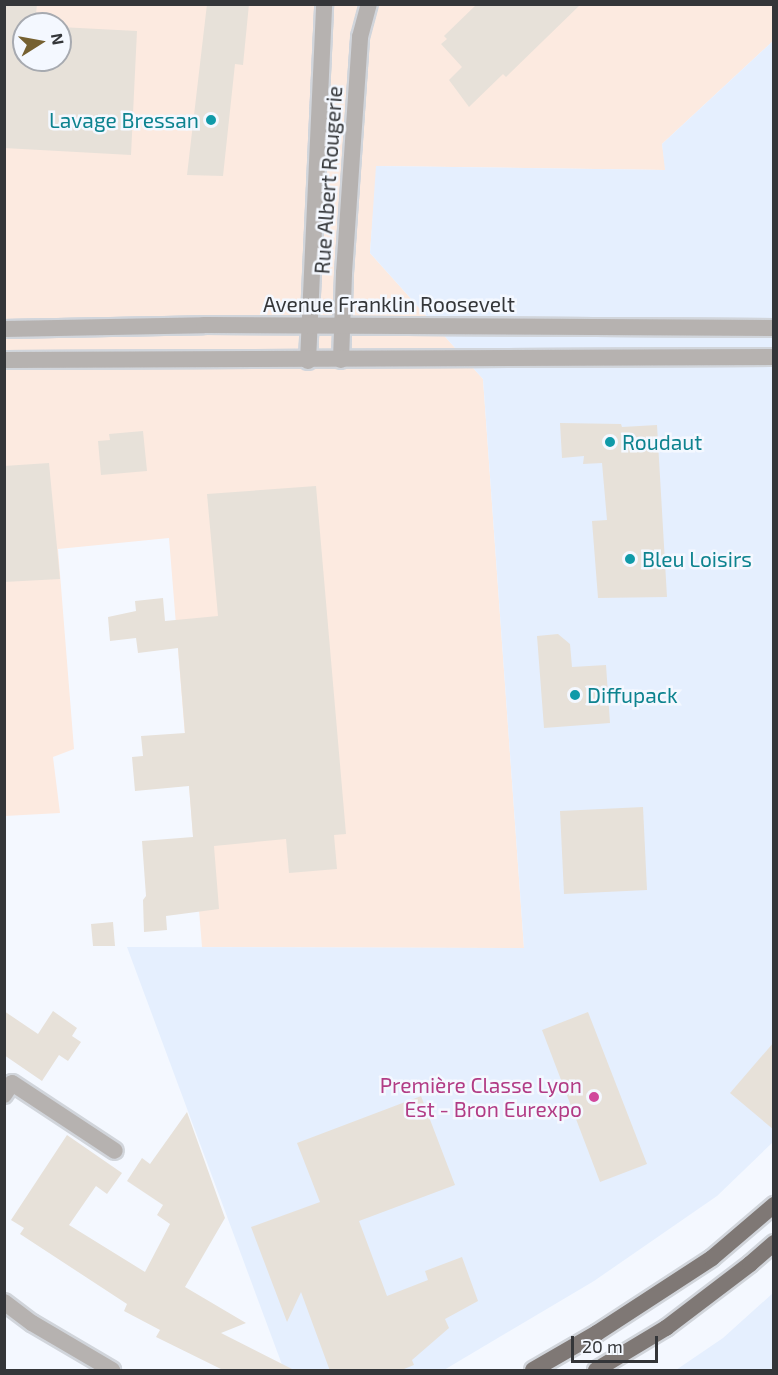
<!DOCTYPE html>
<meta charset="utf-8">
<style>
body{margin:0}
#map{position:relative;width:778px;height:1375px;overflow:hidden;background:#f4f8ff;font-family:"Exo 2",sans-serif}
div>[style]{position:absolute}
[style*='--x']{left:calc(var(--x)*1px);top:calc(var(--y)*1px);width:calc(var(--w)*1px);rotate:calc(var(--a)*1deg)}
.commercial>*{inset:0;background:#fceae0}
.built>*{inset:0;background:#e5effe}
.building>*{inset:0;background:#e7e1d9}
.roads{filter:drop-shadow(2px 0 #d1d5db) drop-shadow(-2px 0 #d1d5db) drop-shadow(0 2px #d1d5db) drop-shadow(0 -2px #d1d5db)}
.minor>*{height:16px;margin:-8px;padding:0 8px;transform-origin:8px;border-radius:8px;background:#b6b2b0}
.tertiary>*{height:16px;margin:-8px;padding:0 8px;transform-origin:8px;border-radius:8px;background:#b6b2b0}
.primary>*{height:16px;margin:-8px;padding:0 8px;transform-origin:8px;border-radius:8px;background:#7f7875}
.dots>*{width:16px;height:16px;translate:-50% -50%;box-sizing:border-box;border:3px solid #f4f8ff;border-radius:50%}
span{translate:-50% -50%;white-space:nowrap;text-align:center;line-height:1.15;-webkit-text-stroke:5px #f4f8ff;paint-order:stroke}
.culture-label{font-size:21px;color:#0d838f}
.right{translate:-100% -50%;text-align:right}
.left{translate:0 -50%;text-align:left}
.street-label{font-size:21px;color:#343639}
.hotel-label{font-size:21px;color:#b23c85}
.frame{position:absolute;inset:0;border:6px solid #343639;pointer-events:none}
.north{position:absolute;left:12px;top:12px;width:60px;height:60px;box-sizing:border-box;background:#f4f8ff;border:2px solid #a7aab0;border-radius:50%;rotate:79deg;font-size:16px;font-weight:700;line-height:24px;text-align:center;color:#343639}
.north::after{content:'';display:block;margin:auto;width:21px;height:27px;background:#766131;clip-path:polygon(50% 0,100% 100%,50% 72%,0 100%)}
.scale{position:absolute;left:571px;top:1336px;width:87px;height:27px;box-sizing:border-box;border:3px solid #343639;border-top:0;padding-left:8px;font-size:18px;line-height:21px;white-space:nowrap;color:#343639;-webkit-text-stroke:4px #f4f8ff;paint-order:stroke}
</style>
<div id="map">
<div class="commercial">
<i style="clip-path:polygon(evenodd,4px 5px,773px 5px,773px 41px,662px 144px,666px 170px,377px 166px,370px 253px,483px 379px,524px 948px,202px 947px,169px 538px,58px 549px,74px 749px,53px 757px,60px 813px,5px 816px,4px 5px,24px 24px,60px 24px,60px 60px,24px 60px,24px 24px)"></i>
</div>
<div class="built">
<i style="clip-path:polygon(773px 41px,773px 1142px,717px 1196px,594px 1281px,444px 1370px,284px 1370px,127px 947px,524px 948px,483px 379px,370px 253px,376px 166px,665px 170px,662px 144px)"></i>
<i style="clip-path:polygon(773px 1293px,773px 1370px,676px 1370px,723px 1338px)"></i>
</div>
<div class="building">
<i style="clip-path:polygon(4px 4px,37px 4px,35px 24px,24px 24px,24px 60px,60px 60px,60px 27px,137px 31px,131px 155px,4px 148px)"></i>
<i style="clip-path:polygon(207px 4px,249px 4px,243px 65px,235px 64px,223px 176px,187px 175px)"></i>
<i style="clip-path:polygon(477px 4px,581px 4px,506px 77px,503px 74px,469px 107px,449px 80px,462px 67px,441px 44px,447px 39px,444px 36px)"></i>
<i style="clip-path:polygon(560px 423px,621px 424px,622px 427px,657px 425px,667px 597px,598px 598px,592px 521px,607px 520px,602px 463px,583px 464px,584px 456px,562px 458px)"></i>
<i style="clip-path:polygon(143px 431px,147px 471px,101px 475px,98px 441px,110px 440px,109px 434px)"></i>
<i style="clip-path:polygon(49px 463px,60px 579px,4px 582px,4px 466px)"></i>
<i style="clip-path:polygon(316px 486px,346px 834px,334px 835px,337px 869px,289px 873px,286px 839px,214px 846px,219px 909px,166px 916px,167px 930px,144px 932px,143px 900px,146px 896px,142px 841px,193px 837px,189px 786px,135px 791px,132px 757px,143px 756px,141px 736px,185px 733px,178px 648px,138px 653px,136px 638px,110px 641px,108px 617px,136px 611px,135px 601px,163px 598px,165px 621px,218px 616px,207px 494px)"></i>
<i style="clip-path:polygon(558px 634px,570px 644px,572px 667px,606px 665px,610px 723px,544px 728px,537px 636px)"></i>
<i style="clip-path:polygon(643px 807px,647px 890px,564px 894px,560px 811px)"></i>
<i style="clip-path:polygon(113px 922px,115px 946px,93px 946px,91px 924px)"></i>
<i style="clip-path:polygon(4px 1011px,38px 1034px,53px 1011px,77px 1028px,72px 1036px,81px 1042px,68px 1061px,59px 1055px,42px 1081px,4px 1055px)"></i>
<i style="clip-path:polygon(588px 1012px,647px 1164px,600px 1182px,542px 1030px)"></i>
<i style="clip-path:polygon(774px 1042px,774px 1130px,730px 1093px)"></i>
<i style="clip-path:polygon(421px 1096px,455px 1185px,359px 1221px,387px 1296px,428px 1280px,425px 1271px,462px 1257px,478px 1301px,445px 1319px,449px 1328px,412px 1360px,414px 1365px,399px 1371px,330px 1371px,301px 1292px,287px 1322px,251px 1227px,320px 1202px,297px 1143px)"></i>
<i style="clip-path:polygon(187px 1112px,225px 1218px,185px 1287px,246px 1323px,221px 1333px,296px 1371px,225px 1371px,156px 1337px,160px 1330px,124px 1311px,127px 1304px,20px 1234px,24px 1228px,11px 1220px,67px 1135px,122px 1173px,107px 1194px,96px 1186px,69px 1225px,145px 1272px,170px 1224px,157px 1215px,163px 1205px,127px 1181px,142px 1158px,150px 1164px)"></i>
</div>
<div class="roads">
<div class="minor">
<i style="--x:341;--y:360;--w:87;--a:-88"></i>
<i style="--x:344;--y:273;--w:237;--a:-86.1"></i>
<i style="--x:360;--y:37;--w:34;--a:-75"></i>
<i style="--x:308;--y:361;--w:357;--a:-87.4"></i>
<i style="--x:4;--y:1095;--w:14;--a:-56"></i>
<i style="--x:12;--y:1083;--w:123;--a:33.4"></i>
<i style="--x:4;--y:1302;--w:35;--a:37"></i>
<i style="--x:32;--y:1323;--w:93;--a:30.4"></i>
</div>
<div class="tertiary">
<i style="--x:4;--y:329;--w:200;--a:-1.1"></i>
<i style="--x:204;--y:325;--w:570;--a:0.3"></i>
<i style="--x:4;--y:360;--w:770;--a:-0.22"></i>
</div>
<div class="primary">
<i style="--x:533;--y:1370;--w:74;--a:-30"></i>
<i style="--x:597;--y:1333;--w:137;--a:-33.1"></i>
<i style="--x:712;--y:1258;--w:82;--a:-40.5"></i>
<i style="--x:596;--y:1370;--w:82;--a:-31"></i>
<i style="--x:666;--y:1328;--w:106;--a:-37.3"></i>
<i style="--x:750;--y:1264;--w:32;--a:-41"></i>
</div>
</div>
<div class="dots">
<i style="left:211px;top:120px;background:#0f9aa8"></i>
<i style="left:610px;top:442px;background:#0f9aa8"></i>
<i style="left:630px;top:559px;background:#0f9aa8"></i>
<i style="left:575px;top:695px;background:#0f9aa8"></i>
<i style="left:594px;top:1097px;background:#d1479c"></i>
</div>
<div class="culture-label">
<span class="right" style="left:199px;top:120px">Lavage Bressan</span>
<span class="left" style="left:622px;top:442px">Roudaut</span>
<span class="left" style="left:642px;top:559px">Bleu Loisirs</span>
<span class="left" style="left:587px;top:695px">Diffupack</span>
</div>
<div class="street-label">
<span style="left:328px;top:180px;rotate:-86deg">Rue Albert Rougerie</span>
<span style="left:389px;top:304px">Avenue Franklin Roosevelt</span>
</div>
<div class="hotel-label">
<span class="right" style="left:582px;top:1097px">Première Classe Lyon<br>Est - Bron Eurexpo</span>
</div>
<div class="frame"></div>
<div class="north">N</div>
<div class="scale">20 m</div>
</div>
